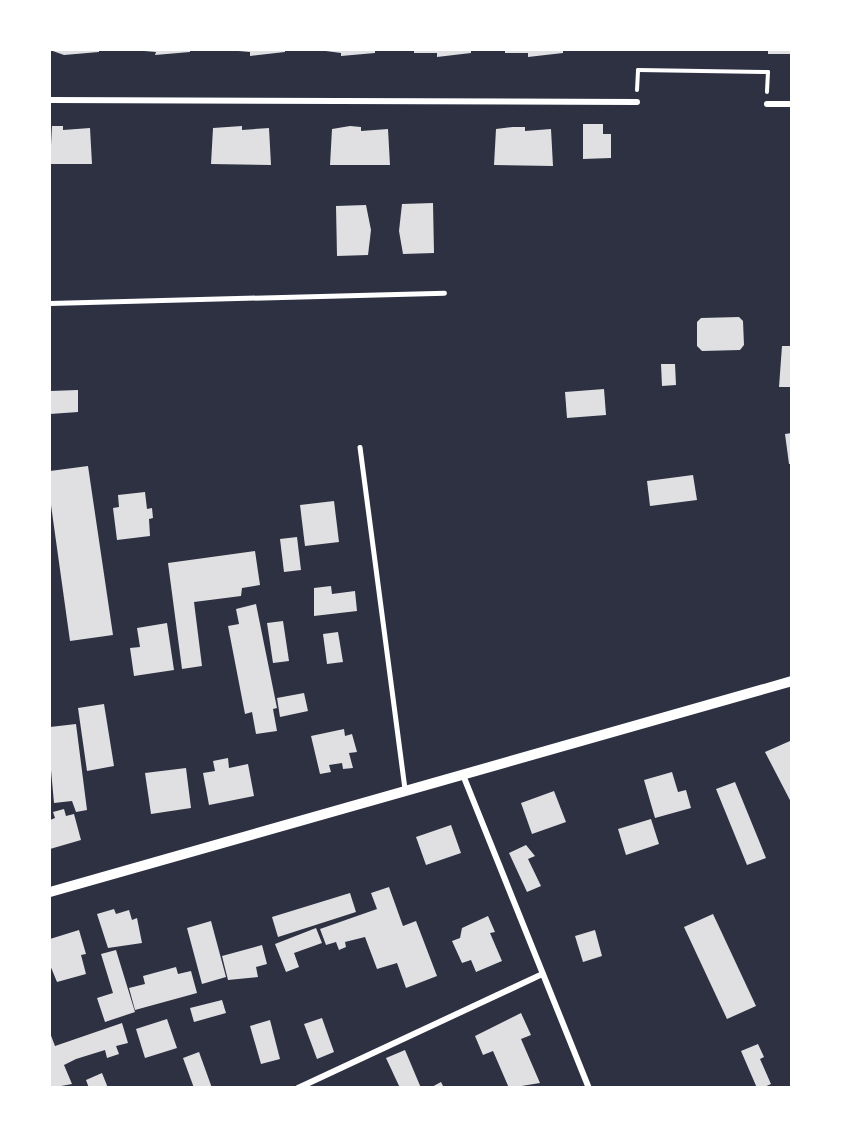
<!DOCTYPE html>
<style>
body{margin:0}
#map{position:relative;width:841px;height:1137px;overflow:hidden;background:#2d3142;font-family:Jost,sans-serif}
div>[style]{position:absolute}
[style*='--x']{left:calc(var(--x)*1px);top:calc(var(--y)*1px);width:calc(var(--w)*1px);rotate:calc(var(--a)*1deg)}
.building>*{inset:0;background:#e0e0e3}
.path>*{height:4px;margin:-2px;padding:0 2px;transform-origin:2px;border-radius:2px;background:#fff}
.service>*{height:4.5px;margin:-2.25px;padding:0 2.25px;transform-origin:2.25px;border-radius:2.25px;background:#fff}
.minor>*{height:6px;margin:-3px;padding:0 3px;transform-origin:3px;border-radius:3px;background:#fff}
.tertiary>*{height:10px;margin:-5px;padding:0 5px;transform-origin:5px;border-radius:5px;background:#fff}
span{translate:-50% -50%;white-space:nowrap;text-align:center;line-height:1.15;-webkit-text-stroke:6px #fff;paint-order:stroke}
.frame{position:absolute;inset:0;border:51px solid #fff;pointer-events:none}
</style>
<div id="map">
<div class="building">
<i style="clip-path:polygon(50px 50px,99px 50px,99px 52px,64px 55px)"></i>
<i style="clip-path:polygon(132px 50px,190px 50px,190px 52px,155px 55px,156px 52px)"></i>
<i style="clip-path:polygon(227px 50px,285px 50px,285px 52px,250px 56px,250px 52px)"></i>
<i style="clip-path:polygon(318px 50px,375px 50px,375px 53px,341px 56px,341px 53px)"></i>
<i style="clip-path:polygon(414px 50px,471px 50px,471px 53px,437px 57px,437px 53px,414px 53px)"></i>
<i style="clip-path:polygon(505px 50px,563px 50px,563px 53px,528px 57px,528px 53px,505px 53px)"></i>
<i style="clip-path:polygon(768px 50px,792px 50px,792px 54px,768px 54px)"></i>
<i style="clip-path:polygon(583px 124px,603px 124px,603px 134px,611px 134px,611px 158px,583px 159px)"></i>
<i style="clip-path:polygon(52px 126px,63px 126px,63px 130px,90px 128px,92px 164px,50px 164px)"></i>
<i style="clip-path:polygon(242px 126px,242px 130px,269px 128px,271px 165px,211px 164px,213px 128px)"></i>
<i style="clip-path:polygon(350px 126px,361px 127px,361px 131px,388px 129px,390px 165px,330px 165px,332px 129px)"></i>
<i style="clip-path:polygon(513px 127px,525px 127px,525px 131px,551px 129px,553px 166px,494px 165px,496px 129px)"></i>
<i style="clip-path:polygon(433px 203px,434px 253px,403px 254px,399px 231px,402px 204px)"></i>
<i style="clip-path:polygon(366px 205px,371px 230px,368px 255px,337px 256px,336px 206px)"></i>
<i style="clip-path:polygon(739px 317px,743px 321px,744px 345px,740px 350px,702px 351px,697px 346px,697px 322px,701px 318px)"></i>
<i style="clip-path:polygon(782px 346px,792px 346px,792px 387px,779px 387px)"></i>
<i style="clip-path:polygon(661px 364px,675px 364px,676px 385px,662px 386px)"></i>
<i style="clip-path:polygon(604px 389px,606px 415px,567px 418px,565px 392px)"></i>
<i style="clip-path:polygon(78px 390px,78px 412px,50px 414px,50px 391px)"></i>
<i style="clip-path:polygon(792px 433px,792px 464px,789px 464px,785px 434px)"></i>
<i style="clip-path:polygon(88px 466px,113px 635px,70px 641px,50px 498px,50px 471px)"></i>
<i style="clip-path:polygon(693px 475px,697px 500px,650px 506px,647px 481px)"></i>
<i style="clip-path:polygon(145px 492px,147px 509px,152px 508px,153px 518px,149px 519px,150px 536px,117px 540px,113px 508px,119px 507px,118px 495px)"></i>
<i style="clip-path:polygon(334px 501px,339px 542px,305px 546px,300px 505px)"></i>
<i style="clip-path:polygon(297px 537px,301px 570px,284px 572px,280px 539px)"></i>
<i style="clip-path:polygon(255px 551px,260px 585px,242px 588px,241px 596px,194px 602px,202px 666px,182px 669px,168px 563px)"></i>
<i style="clip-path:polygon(331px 586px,332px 594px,355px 591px,357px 611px,314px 616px,314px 588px)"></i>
<i style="clip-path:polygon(256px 604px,277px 708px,273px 709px,277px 731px,256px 734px,252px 712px,245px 714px,228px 626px,239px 624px,236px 609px)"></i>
<i style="clip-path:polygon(283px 621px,289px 661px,273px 663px,267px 623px)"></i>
<i style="clip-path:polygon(167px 623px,174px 670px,134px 676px,130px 648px,140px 647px,137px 628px)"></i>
<i style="clip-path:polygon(338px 632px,343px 662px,327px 664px,323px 634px)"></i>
<i style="clip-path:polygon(304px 693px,308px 711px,280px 717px,277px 698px)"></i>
<i style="clip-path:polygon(104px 704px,114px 766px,87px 771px,78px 708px)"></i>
<i style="clip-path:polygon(76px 724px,87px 810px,76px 812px,72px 801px,54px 803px,50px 759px,50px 727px)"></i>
<i style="clip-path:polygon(344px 729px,345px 736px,352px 734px,357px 752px,349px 753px,353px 768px,343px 769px,342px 763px,329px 765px,331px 772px,320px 774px,311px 736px)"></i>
<i style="clip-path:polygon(790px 741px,792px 746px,792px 804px,765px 752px)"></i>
<i style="clip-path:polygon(228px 758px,229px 768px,248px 764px,254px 796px,209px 805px,203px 773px,215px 771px,213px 761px)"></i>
<i style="clip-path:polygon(186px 768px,191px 808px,151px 814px,145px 773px)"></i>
<i style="clip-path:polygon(672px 772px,678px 792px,686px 790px,691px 808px,655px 818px,644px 780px)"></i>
<i style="clip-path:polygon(735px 782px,766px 858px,747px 865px,716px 789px)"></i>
<i style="clip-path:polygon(554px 791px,566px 822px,532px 834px,521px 803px)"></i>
<i style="clip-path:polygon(64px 809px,66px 816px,74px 814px,81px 840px,50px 849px,50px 820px,55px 818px,53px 812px)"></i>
<i style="clip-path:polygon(651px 819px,659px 844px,626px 855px,618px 829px)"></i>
<i style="clip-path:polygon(451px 825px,461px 853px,426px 865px,416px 837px)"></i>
<i style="clip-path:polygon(526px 845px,535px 856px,528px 859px,541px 886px,527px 892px,509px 853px)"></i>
<i style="clip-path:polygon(389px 887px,403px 926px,416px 921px,437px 976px,406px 988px,397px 963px,377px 969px,365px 937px,345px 942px,346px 947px,339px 950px,336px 942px,326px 945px,320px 929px,377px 909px,371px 893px)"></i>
<i style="clip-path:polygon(350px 893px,356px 912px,278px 937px,272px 917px)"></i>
<i style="clip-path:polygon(114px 909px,116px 914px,129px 910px,132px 920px,137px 918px,142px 943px,108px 948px,97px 914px)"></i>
<i style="clip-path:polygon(713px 914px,756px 1006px,727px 1019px,684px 927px)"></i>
<i style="clip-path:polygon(488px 916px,495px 932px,490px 933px,502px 961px,476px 972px,471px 960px,462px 963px,452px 941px,460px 938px,462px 928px)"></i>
<i style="clip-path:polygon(211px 921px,226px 977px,202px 984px,187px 928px)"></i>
<i style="clip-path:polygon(316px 928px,322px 943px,294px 953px,299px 967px,286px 972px,275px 944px)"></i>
<i style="clip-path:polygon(79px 930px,86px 954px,81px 955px,86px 974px,57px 982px,50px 965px,50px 939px)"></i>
<i style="clip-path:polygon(595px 930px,602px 956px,583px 962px,575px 936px)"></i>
<i style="clip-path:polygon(262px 945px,267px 964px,256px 967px,258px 977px,228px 980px,222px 956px)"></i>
<i style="clip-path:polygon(116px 950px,135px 1012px,105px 1022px,97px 998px,113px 993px,101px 954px)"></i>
<i style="clip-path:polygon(176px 967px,178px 974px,191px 971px,197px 993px,135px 1010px,129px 988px,145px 984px,143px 976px)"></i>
<i style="clip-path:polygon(222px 1000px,226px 1013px,194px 1022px,190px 1008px)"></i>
<i style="clip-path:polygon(521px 1013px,531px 1035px,521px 1039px,540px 1083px,509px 1088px,493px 1051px,483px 1055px,475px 1036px)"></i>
<i style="clip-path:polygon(322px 1018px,334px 1052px,317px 1059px,304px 1024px)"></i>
<i style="clip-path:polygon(167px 1019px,177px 1048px,145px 1058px,136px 1029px)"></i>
<i style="clip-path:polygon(270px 1020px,280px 1059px,261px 1064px,250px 1026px)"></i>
<i style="clip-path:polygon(122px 1023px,128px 1043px,116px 1046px,119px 1054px,107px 1058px,105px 1050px,76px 1059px,64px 1065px,72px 1084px,50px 1088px,50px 1033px,55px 1046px)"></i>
<i style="clip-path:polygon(758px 1044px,764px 1057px,760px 1059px,771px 1084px,762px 1088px,757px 1088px,741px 1051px)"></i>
<i style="clip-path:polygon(405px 1050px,421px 1088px,400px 1088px,386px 1058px)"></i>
<i style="clip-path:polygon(199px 1052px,212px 1088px,194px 1088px,183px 1058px)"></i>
<i style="clip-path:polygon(102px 1073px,108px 1088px,89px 1088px,86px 1080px)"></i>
<i style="clip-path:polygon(441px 1082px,444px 1088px,430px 1088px)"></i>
</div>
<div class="path">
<i style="--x:637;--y:90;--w:20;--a:-87"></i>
<i style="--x:638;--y:70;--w:130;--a:0.9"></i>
<i style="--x:768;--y:72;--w:20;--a:93"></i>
</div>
<div class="service">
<i style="--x:50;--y:303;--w:394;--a:-1.5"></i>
<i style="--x:360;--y:447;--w:347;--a:82.5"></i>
</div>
<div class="minor">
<i style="--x:50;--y:100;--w:587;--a:0.2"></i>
<i style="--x:767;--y:104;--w:25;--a:0"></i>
<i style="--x:463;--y:775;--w:337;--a:68.1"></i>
<i style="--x:298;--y:1088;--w:270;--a:-25"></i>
</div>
<div class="tertiary">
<i style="--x:50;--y:892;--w:771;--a:-15.87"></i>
</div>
<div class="frame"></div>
</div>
